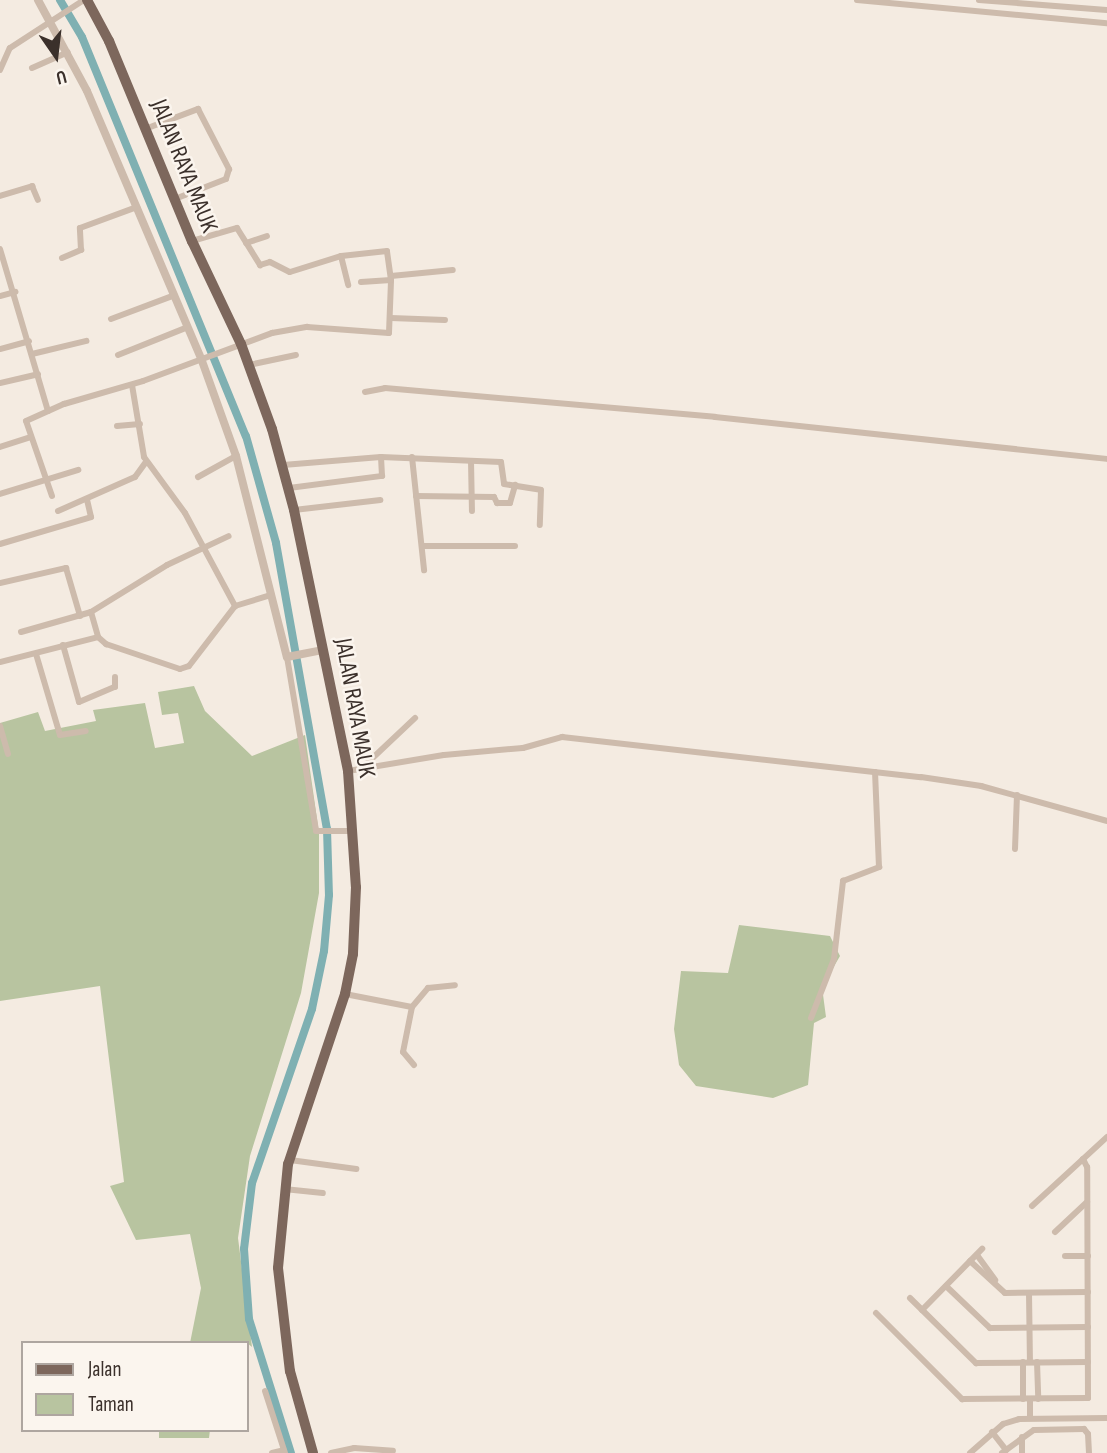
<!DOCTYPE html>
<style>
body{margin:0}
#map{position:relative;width:1107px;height:1453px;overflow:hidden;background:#f4ebe1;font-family:"Sofia Sans Condensed",sans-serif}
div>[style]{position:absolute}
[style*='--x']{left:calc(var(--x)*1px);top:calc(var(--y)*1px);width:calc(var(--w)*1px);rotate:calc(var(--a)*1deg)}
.green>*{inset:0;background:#b8c4a0}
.canal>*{height:8px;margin:-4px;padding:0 4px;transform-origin:4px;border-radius:4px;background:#7fb0b2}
.minor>*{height:6px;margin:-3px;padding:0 3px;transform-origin:3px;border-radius:3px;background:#cdbbac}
.tertiary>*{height:8px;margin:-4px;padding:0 4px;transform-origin:4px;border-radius:4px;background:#cdbbac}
.primary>*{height:10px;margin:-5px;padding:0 5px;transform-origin:5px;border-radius:5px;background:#7d675c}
span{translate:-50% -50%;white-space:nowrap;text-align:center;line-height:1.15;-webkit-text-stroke:5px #fbf5ee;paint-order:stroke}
.street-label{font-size:24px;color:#3b302b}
.legend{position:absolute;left:21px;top:1341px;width:228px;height:91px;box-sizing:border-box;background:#fbf5ee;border:2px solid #aea6a0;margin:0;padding:9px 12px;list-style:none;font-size:21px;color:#3b302b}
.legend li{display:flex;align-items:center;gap:14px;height:35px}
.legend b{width:35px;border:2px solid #aea6a0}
.north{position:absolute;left:21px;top:21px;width:70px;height:70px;-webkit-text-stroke:5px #fbf5ee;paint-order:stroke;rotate:166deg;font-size:19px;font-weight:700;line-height:28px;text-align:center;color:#3b302b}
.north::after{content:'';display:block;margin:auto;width:24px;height:32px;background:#3b302b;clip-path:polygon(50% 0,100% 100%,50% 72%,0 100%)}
</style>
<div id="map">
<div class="green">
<i style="clip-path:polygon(194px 686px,205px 711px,252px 756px,305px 735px,319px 833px,319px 893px,301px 993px,250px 1156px,238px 1238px,252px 1347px,247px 1343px,190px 1343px,201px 1288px,190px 1234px,136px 1240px,110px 1186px,124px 1182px,100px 986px,0 1001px,0 723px,38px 712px,45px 731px,96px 721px,93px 710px,145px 703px,155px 748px,184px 743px,178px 713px,162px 715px,158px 692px)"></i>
<i style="clip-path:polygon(739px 925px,830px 936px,840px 956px,822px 987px,826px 1017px,814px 1023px,808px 1085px,773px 1098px,696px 1086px,679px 1065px,674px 1029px,681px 971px,728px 973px)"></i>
<i style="clip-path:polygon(159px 1430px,210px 1430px,209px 1438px,159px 1438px)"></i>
</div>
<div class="canal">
<i style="--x:60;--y:0;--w:43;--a:59.3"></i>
<i style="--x:82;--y:37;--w:431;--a:67.7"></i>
<i style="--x:246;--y:436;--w:111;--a:74.3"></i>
<i style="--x:276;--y:543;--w:291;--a:79.9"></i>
<i style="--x:327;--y:829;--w:66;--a:88.3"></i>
<i style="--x:329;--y:895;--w:56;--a:95.1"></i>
<i style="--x:324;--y:951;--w:59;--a:101.7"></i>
<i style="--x:312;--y:1009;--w:184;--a:109"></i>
<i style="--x:252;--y:1183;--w:66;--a:96.9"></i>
<i style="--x:244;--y:1249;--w:70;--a:85.9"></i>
<i style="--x:249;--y:1319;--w:140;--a:72.6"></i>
</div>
<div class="minor">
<i style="--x:857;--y:0;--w:251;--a:5.3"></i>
<i style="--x:979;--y:0;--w:128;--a:4.5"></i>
<i style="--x:32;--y:68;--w:39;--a:-24"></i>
<i style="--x:0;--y:70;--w:24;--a:-66"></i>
<i style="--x:10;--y:48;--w:88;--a:-33"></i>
<i style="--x:145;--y:129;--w:57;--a:-20.7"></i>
<i style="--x:198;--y:109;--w:68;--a:62.7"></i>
<i style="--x:229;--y:169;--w:10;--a:107"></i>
<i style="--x:226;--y:179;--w:55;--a:158.6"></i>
<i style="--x:0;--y:196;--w:34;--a:-17"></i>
<i style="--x:32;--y:186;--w:15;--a:67"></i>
<i style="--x:192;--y:241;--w:47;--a:-16.1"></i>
<i style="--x:237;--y:228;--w:44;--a:58.1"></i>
<i style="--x:260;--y:265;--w:10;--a:-17"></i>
<i style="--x:270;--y:262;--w:22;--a:27"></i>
<i style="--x:290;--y:272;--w:53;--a:-17.4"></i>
<i style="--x:246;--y:243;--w:22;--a:-18"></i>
<i style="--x:0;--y:249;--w:169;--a:73.5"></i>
<i style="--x:62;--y:258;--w:21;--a:-23"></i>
<i style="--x:81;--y:250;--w:22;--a:-93"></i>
<i style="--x:80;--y:228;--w:61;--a:-20.2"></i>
<i style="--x:391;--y:276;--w:62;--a:-5.5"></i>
<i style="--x:361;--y:282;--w:30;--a:-4"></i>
<i style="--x:0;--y:296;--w:16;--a:-15"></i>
<i style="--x:391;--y:318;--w:54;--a:2.1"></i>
<i style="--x:111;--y:319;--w:68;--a:-20.6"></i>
<i style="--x:0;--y:349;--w:30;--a:-15"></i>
<i style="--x:32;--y:354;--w:56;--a:-13.5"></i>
<i style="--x:118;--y:355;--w:75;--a:-21.8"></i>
<i style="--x:249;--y:365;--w:48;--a:-12"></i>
<i style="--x:0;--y:383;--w:39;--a:-13"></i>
<i style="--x:132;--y:385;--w:73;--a:80.5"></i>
<i style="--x:144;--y:457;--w:69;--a:53.8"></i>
<i style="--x:185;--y:513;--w:106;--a:61.7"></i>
<i style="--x:365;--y:392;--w:20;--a:-11"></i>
<i style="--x:385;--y:388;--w:331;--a:5"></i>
<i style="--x:715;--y:417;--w:394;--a:6.1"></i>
<i style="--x:117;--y:426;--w:23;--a:-5"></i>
<i style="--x:0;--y:447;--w:32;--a:-18"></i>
<i style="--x:412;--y:457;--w:114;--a:83.9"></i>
<i style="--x:471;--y:461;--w:50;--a:88.9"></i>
<i style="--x:283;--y:465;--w:98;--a:-4.7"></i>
<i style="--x:381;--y:457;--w:120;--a:2.4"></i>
<i style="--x:501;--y:462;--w:22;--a:82"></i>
<i style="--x:504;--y:484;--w:37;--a:9"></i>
<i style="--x:541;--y:490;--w:35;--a:92"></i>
<i style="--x:198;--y:477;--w:43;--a:-28.9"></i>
<i style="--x:289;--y:488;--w:94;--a:-7.4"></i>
<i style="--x:382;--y:476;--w:19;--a:-93"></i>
<i style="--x:0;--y:494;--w:82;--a:-17.1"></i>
<i style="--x:52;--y:496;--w:79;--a:-109.1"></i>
<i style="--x:26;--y:421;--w:42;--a:-24.1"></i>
<i style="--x:64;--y:404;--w:82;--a:-16.2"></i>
<i style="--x:143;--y:381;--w:138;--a:-20.4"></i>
<i style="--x:272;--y:333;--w:36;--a:-10"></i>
<i style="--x:307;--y:327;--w:82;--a:4.2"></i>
<i style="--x:389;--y:333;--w:53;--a:-87.8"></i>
<i style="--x:391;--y:280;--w:29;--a:-98"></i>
<i style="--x:387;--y:251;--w:46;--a:173.8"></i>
<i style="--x:341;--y:256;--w:30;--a:76"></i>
<i style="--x:416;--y:496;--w:78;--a:0.7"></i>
<i style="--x:494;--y:497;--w:7;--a:63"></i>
<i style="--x:497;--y:503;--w:13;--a:0"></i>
<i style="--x:510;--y:503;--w:19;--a:-74"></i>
<i style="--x:294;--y:510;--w:87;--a:-6.6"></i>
<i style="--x:58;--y:511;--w:84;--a:-23.8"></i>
<i style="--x:135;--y:477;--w:19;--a:-54"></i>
<i style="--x:0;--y:544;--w:95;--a:-16.5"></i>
<i style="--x:91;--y:517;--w:18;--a:-103"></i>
<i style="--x:422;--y:546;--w:93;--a:0"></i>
<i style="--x:0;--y:583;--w:68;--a:-12.8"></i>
<i style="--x:66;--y:568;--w:50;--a:73.7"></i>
<i style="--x:91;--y:612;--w:26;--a:74"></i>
<i style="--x:98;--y:637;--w:11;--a:41"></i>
<i style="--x:106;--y:644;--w:78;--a:18.7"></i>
<i style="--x:180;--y:669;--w:9;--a:-18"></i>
<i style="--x:189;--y:666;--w:76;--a:-52.5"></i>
<i style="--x:235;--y:606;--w:37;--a:-17"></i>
<i style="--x:21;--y:632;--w:73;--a:-15.9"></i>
<i style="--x:91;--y:612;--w:89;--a:-31.7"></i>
<i style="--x:167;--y:565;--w:68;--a:-25.1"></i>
<i style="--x:63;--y:645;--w:59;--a:74.3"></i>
<i style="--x:79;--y:702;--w:39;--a:-23"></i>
<i style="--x:115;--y:687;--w:10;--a:-90"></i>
<i style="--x:36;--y:654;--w:84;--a:73.5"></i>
<i style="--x:60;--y:735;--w:26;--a:-9"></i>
<i style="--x:287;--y:657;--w:176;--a:80.5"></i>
<i style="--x:316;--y:831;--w:36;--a:0"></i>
<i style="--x:0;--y:662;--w:101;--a:-14.3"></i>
<i style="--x:0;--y:726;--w:29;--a:74"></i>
<i style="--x:362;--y:768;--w:73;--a:-43.3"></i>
<i style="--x:348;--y:771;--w:97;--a:-9.5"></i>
<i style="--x:444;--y:755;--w:79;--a:-5.1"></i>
<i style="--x:523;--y:748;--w:41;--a:-15.8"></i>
<i style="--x:562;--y:737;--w:361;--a:6.4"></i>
<i style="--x:921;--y:777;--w:61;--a:8.5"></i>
<i style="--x:981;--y:786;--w:131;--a:15.5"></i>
<i style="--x:1015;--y:849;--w:54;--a:-87.9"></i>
<i style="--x:345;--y:994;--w:68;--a:11"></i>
<i style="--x:811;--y:1018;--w:63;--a:-68.7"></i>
<i style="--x:834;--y:959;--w:79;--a:-83.4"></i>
<i style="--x:843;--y:881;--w:39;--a:-21"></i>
<i style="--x:879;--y:867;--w:95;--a:-92.4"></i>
<i style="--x:414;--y:1065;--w:17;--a:-130"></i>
<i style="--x:403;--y:1052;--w:46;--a:-78.7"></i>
<i style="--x:412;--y:1007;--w:25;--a:-50"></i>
<i style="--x:428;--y:988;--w:27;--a:-6"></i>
<i style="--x:290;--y:1160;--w:67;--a:7.8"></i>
<i style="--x:284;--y:1189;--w:39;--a:6"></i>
<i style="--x:1032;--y:1206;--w:102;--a:-42.6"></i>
<i style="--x:1055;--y:1232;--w:44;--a:-43.2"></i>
<i style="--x:977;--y:1255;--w:31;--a:54"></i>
<i style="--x:1065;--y:1256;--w:23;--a:0"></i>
<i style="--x:970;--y:1261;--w:47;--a:42.4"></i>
<i style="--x:1005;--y:1293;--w:83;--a:-0.7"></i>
<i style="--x:946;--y:1286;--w:61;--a:43.7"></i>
<i style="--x:990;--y:1328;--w:98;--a:-0.6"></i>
<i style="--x:1029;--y:1293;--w:69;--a:89.2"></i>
<i style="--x:910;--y:1298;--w:93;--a:44.6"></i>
<i style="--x:976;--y:1363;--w:112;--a:-0.5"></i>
<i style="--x:922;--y:1310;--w:86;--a:-45.5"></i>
<i style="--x:876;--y:1313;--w:122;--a:45"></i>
<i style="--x:962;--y:1399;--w:126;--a:-0.5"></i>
<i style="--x:1088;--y:1398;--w:231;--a:-90.2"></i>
<i style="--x:1087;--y:1167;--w:9;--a:-117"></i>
<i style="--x:1023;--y:1362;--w:37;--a:90"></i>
<i style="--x:1037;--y:1362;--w:37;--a:88"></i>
<i style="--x:265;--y:1391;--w:65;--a:72.1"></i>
<i style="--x:1030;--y:1399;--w:19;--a:90"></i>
<i style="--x:992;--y:1432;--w:23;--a:52"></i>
<i style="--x:1022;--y:1437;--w:16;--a:90"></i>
<i style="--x:272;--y:1453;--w:12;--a:-14"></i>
<i style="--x:331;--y:1453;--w:24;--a:-12"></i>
<i style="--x:354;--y:1448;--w:39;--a:4"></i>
<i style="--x:970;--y:1453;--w:44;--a:-41.3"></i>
<i style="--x:1003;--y:1424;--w:17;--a:-17"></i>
<i style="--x:1019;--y:1419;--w:88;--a:-0.7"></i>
<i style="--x:1002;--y:1453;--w:39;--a:-36"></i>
<i style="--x:1034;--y:1430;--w:50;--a:-1.1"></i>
<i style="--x:1084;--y:1429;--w:6;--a:51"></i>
<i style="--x:1088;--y:1434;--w:19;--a:87"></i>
</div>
<div class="tertiary">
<i style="--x:38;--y:0;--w:103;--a:61.7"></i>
<i style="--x:87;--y:91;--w:293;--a:66.9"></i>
<i style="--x:202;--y:361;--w:101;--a:70.3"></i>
<i style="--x:236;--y:456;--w:207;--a:75.8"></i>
<i style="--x:287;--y:657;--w:37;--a:-11"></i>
</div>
<div class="primary">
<i style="--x:87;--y:0;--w:47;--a:61.8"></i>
<i style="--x:109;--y:41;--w:217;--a:67.5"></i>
<i style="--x:192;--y:241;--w:114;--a:64.6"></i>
<i style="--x:241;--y:344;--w:90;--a:70"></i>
<i style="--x:272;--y:429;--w:84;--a:74.8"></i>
<i style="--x:294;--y:510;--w:267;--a:78.3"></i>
<i style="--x:348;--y:771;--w:116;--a:86.1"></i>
<i style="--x:356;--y:887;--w:67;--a:92.6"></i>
<i style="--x:353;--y:954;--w:41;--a:101.3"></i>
<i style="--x:345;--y:994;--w:179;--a:108.5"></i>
<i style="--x:288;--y:1164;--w:104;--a:95.5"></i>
<i style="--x:278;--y:1268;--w:104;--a:83.4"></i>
<i style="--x:290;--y:1371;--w:85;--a:74.3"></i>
</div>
<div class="street-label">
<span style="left:184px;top:166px;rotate:68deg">JALAN RAYA MAUK</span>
<span style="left:355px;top:708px;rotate:80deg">JALAN RAYA MAUK</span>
</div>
<ul class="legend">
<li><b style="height:9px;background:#7d675c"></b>Jalan</li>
<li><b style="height:19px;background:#b8c4a0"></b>Taman</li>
</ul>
<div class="north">U</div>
</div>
